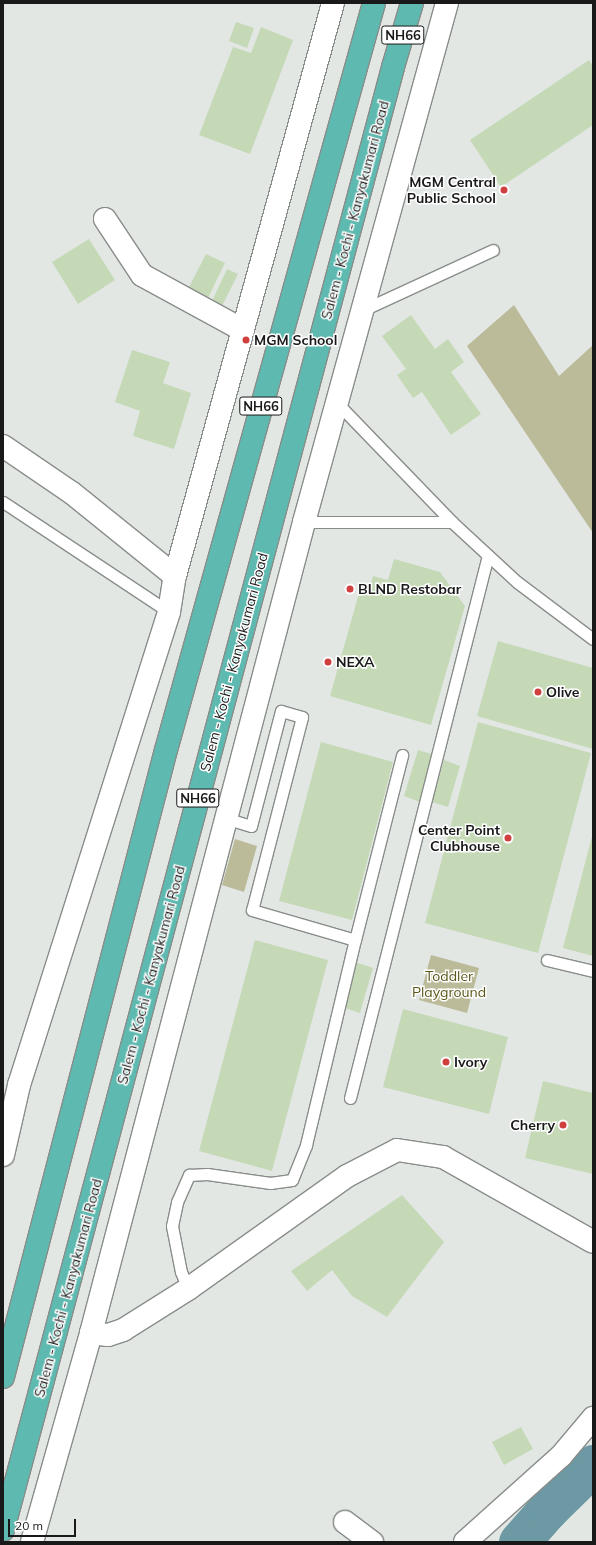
<!DOCTYPE html>
<style>
body{margin:0}
#map{position:relative;width:596px;height:1545px;overflow:hidden;background:#e2e7e4;font-family:Mulish,sans-serif}
div>[style]{position:absolute}
[style*='--x']{left:calc(var(--x)*1px);top:calc(var(--y)*1px);width:calc(var(--w)*1px);rotate:calc(var(--a)*1deg)}
.green>*{inset:0;background:#bbba99}
.river>*{height:41px;margin:-20.5px;padding:0 20.5px;transform-origin:20.5px;border-radius:20.5px;background:#6c99a3}
.building>*{inset:0;background:#c5d9b7}
.roads{filter:drop-shadow(1px 0 #898d8a) drop-shadow(-1px 0 #898d8a) drop-shadow(0 1px #898d8a) drop-shadow(0 -1px #898d8a)}
.service>*{height:11px;margin:-5.5px;padding:0 5.5px;transform-origin:5.5px;border-radius:5.5px;background:#fff}
.minor>*{height:22px;margin:-11px;padding:0 11px;transform-origin:11px;border-radius:11px;background:#fff}
.tertiary>*{height:22px;margin:-11px;padding:0 11px;transform-origin:11px;border-radius:11px;background:#fff}
.trunk>*{height:22px;margin:-11px;padding:0 11px;transform-origin:11px;border-radius:11px;background:#5ebab0}
.dots>*{width:11px;height:11px;translate:-50% -50%;box-sizing:border-box;border:2px solid #fff;border-radius:50%}
span{translate:-50% -50%;white-space:nowrap;text-align:center;line-height:1.15;-webkit-text-stroke:3px #fff;paint-order:stroke}
.shield-label span{padding:1px 3px;background:#fff;border:1px solid;border-radius:3px;-webkit-text-stroke-width:0}
.shield-label{font-size:13px;color:#181918;font-weight:700}
.poi-label{font-size:14px;color:#181918;font-weight:700}
.right{translate:-100% -50%;text-align:right}
.left{translate:0 -50%;text-align:left}
.street-label{font-size:14px;color:#181918}
.park-label{font-size:14px;color:#5a5619}
.frame{position:absolute;inset:0;border:4px solid #181918;pointer-events:none}
.scale{position:absolute;left:8px;top:1519px;width:68px;height:18px;box-sizing:border-box;border:2px solid #181918;border-top:0;padding-left:5px;font-size:12px;line-height:14px;white-space:nowrap;color:#181918;-webkit-text-stroke:3px #fff;paint-order:stroke}
</style>
<div id="map">
<div class="green">
<i style="clip-path:polygon(514px 305px,559px 376px,593px 345px,593px 533px,467px 346px)"></i>
<i style="clip-path:polygon(235px 839px,257px 846px,244px 892px,222px 885px)"></i>
<i style="clip-path:polygon(431px 955px,479px 968px,467px 1013px,419px 1000px)"></i>
</div>
<div class="river">
<i style="--x:519;--y:1542;--w:44;--a:-48.7"></i>
<i style="--x:548;--y:1509;--w:63;--a:-44.4"></i>
</div>
<div class="building">
<i style="clip-path:polygon(236px 22px,254px 28px,247px 48px,229px 41px)"></i>
<i style="clip-path:polygon(261px 27px,293px 40px,250px 154px,199px 135px,233px 47px,251px 53px)"></i>
<i style="clip-path:polygon(589px 60px,593px 66px,593px 125px,501px 187px,470px 140px)"></i>
<i style="clip-path:polygon(89px 239px,115px 280px,78px 304px,52px 262px)"></i>
<i style="clip-path:polygon(206px 254px,225px 263px,207px 300px,187px 291px)"></i>
<i style="clip-path:polygon(227px 269px,238px 274px,222px 306px,212px 301px)"></i>
<i style="clip-path:polygon(411px 315px,435px 349px,448px 339px,464px 362px,451px 372px,481px 414px,451px 435px,422px 392px,413px 398px,397px 375px,406px 369px,382px 336px)"></i>
<i style="clip-path:polygon(132px 350px,170px 362px,163px 383px,191px 393px,174px 449px,133px 436px,140px 411px,115px 402px)"></i>
<i style="clip-path:polygon(394px 559px,440px 572px,465px 606px,431px 725px,330px 696px,359px 593px,367px 595px,373px 576px,388px 580px)"></i>
<i style="clip-path:polygon(498px 641px,593px 668px,593px 749px,477px 716px)"></i>
<i style="clip-path:polygon(478px 722px,591px 753px,538px 953px,425px 923px)"></i>
<i style="clip-path:polygon(321px 742px,393px 762px,352px 920px,279px 901px)"></i>
<i style="clip-path:polygon(418px 750px,435px 755px,420px 802px,404px 796px)"></i>
<i style="clip-path:polygon(444px 760px,460px 766px,448px 807px,432px 802px)"></i>
<i style="clip-path:polygon(592px 836px,593px 836px,593px 956px,563px 948px)"></i>
<i style="clip-path:polygon(255px 940px,328px 960px,272px 1171px,199px 1151px)"></i>
<i style="clip-path:polygon(355px 962px,373px 968px,360px 1013px,342px 1007px)"></i>
<i style="clip-path:polygon(403px 1009px,508px 1037px,489px 1114px,383px 1087px)"></i>
<i style="clip-path:polygon(543px 1081px,593px 1093px,593px 1174px,525px 1158px)"></i>
<i style="clip-path:polygon(402px 1195px,444px 1242px,387px 1317px,352px 1296px,332px 1270px,307px 1291px,291px 1271px)"></i>
<i style="clip-path:polygon(521px 1427px,533px 1449px,504px 1465px,492px 1442px)"></i>
</div>
<div class="roads">
<div class="service">
<i style="--x:363;--y:310;--w:143;--a:-24.8"></i>
<i style="--x:338;--y:404;--w:164;--a:46"></i>
<i style="--x:452;--y:522;--w:88;--a:42.7"></i>
<i style="--x:517;--y:582;--w:95;--a:36.9"></i>
<i style="--x:3;--y:502;--w:199;--a:33.5"></i>
<i style="--x:304;--y:522;--w:148;--a:0"></i>
<i style="--x:228;--y:819;--w:24;--a:17"></i>
<i style="--x:251;--y:826;--w:119;--a:-75.4"></i>
<i style="--x:281;--y:711;--w:22;--a:16"></i>
<i style="--x:302;--y:717;--w:199;--a:104.5"></i>
<i style="--x:252;--y:910;--w:107;--a:16.2"></i>
<i style="--x:355;--y:940;--w:191;--a:-75.7"></i>
<i style="--x:547;--y:960;--w:47;--a:13.4"></i>
<i style="--x:350;--y:1098;--w:560;--a:-75.74"></i>
<i style="--x:188;--y:1289;--w:18;--a:-112"></i>
<i style="--x:181;--y:1272;--w:47;--a:-101.1"></i>
<i style="--x:172;--y:1226;--w:25;--a:-78"></i>
<i style="--x:177;--y:1202;--w:30;--a:-66"></i>
<i style="--x:189;--y:1175;--w:18;--a:-3"></i>
<i style="--x:207;--y:1174;--w:64;--a:8.1"></i>
<i style="--x:270;--y:1183;--w:22;--a:-8"></i>
<i style="--x:292;--y:1180;--w:38;--a:-68"></i>
<i style="--x:306;--y:1145;--w:211;--a:-76.6"></i>
</div>
<div class="minor">
<i style="--x:105;--y:219;--w:67;--a:56.5"></i>
<i style="--x:142;--y:275;--w:115;--a:28.6"></i>
<i style="--x:3;--y:446;--w:83;--a:34.3"></i>
<i style="--x:72;--y:493;--w:132;--a:38.9"></i>
<i style="--x:91;--y:1333;--w:17;--a:7"></i>
<i style="--x:108;--y:1335;--w:16;--a:-18"></i>
<i style="--x:123;--y:1330;--w:77;--a:-32.2"></i>
<i style="--x:188;--y:1289;--w:195;--a:-35.4"></i>
<i style="--x:347;--y:1176;--w:56;--a:-27.5"></i>
<i style="--x:397;--y:1150;--w:47;--a:8.7"></i>
<i style="--x:443;--y:1157;--w:172;--a:29.5"></i>
<i style="--x:345;--y:1522;--w:34;--a:37"></i>
<i style="--x:465;--y:1542;--w:129;--a:-41.9"></i>
<i style="--x:561;--y:1456;--w:50;--a:-49.9"></i>
</div>
<div class="tertiary">
<i style="--x:3;--y:1155;--w:72;--a:-77.1"></i>
<i style="--x:19;--y:1085;--w:496;--a:-72.4"></i>
<i style="--x:169;--y:612;--w:36;--a:-81"></i>
<i style="--x:175;--y:576;--w:594;--a:-74.58"></i>
<i style="--x:32;--y:1542;--w:217;--a:-74.2"></i>
<i style="--x:91;--y:1333;--w:839;--a:-75.28"></i>
<i style="--x:304;--y:522;--w:538;--a:-74.6"></i>
</div>
<div class="trunk">
<i style="--x:3;--y:1377;--w:648;--a:-75.43"></i>
<i style="--x:166;--y:750;--w:775;--a:-74.44"></i>
<i style="--x:3;--y:1530;--w:1514;--a:-75.07"></i>
<i style="--x:393;--y:67;--w:67;--a:-73.5"></i>
</div>
</div>
<div class="dots">
<i style="left:504px;top:190px;background:#cf403e"></i>
<i style="left:246px;top:340px;background:#cf403e"></i>
<i style="left:350px;top:589px;background:#cf403e"></i>
<i style="left:328px;top:662px;background:#cf403e"></i>
<i style="left:538px;top:692px;background:#cf403e"></i>
<i style="left:508px;top:838px;background:#cf403e"></i>
<i style="left:446px;top:1062px;background:#cf403e"></i>
<i style="left:563px;top:1125px;background:#cf403e"></i>
</div>
<div class="shield-label">
<span style="left:403px;top:35px">NH66</span>
<span style="left:261px;top:406px">NH66</span>
<span style="left:198px;top:798px">NH66</span>
</div>
<div class="poi-label">
<span class="right" style="left:496px;top:190px">MGM Central<br>Public School</span>
<span class="left" style="left:254px;top:340px">MGM School</span>
<span class="left" style="left:358px;top:589px">BLND Restobar</span>
<span class="left" style="left:336px;top:662px">NEXA</span>
<span class="left" style="left:546px;top:692px">Olive</span>
<span class="right" style="left:500px;top:838px">Center Point<br>Clubhouse</span>
<span class="left" style="left:454px;top:1062px">Ivory</span>
<span class="right" style="left:555px;top:1125px">Cherry</span>
</div>
<div class="street-label">
<span style="left:355px;top:210px;rotate:-75deg">Salem - Kochi - Kanyakumari Road</span>
<span style="left:234px;top:662px;rotate:-75deg">Salem - Kochi - Kanyakumari Road</span>
<span style="left:151px;top:975px;rotate:-75deg">Salem - Kochi - Kanyakumari Road</span>
<span style="left:68px;top:1288px;rotate:-75deg">Salem - Kochi - Kanyakumari Road</span>
</div>
<div class="park-label">
<span style="left:449px;top:984px">Toddler<br>Playground</span>
</div>
<div class="frame"></div>
<div class="scale">20 m</div>
</div>
